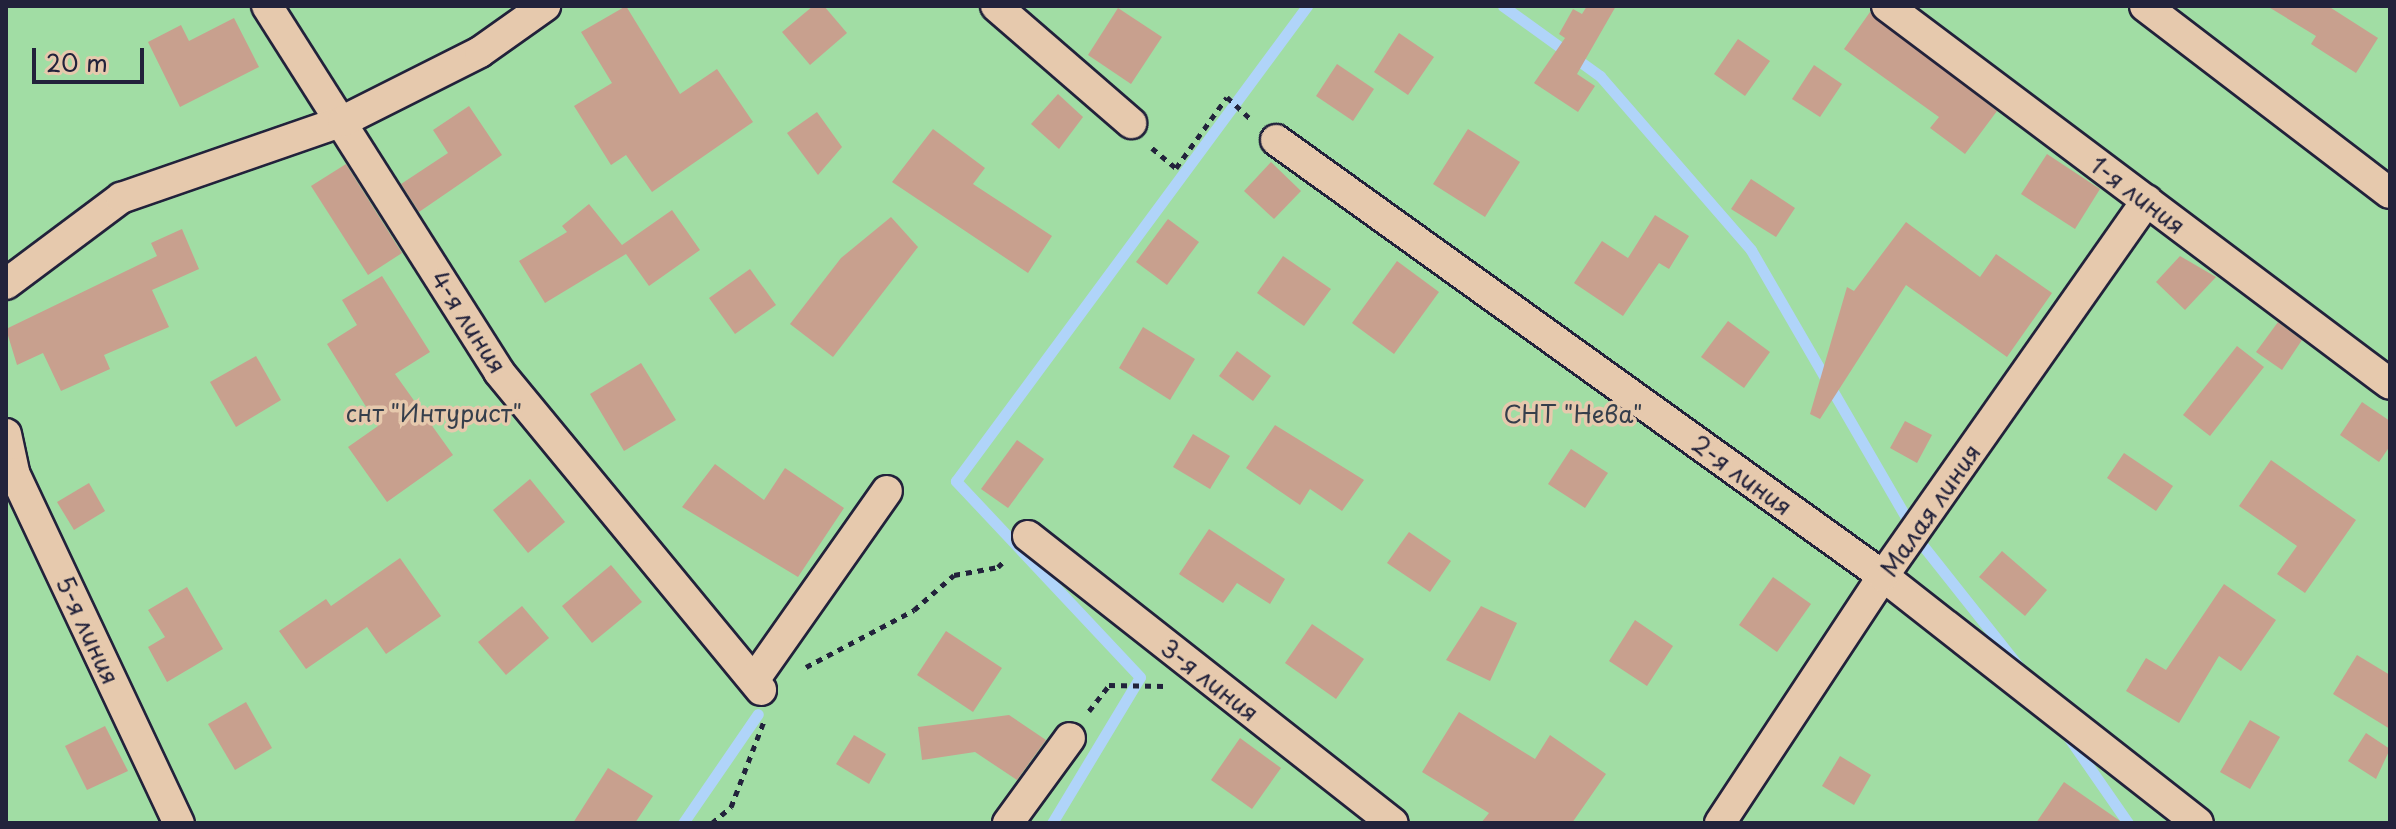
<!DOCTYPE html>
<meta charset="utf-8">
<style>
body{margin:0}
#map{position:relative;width:2396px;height:829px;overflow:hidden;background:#eac6aa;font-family:"Playpen Sans",sans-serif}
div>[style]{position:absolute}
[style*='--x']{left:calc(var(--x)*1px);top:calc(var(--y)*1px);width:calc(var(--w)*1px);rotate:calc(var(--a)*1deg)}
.green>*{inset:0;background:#a1dda4}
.stream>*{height:11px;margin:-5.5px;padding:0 5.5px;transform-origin:5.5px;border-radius:5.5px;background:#b0d4f9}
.building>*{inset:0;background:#c8a08e}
.path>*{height:5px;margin-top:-2.5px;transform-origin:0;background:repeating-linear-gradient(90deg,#22223b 0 6px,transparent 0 12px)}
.roads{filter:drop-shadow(2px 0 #22223b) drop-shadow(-2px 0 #22223b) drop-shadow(0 2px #22223b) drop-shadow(0 -2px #22223b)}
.street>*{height:30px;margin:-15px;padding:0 15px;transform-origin:15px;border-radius:15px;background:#e6c9ad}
span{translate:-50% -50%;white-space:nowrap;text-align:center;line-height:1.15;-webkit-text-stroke:7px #e6c9ad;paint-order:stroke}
.street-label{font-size:24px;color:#22223b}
.park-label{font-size:24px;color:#353e4b}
.frame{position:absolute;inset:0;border:8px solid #22223b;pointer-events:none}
.scale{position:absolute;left:32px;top:48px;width:112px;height:36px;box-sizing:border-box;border:4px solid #22223b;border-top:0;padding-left:10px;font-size:24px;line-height:28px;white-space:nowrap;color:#22223b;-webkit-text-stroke:6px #e6c9ad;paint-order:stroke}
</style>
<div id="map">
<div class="green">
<i style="clip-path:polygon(6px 6px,2390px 6px,2390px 823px,6px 823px)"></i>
</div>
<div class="stream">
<i style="--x:1503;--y:6;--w:120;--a:35.8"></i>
<i style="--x:1600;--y:76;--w:230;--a:49"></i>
<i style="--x:1751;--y:250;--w:337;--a:59.9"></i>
<i style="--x:1920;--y:542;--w:161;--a:51.6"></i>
<i style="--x:2067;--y:735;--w:107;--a:55.3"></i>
<i style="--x:683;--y:823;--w:132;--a:-55.5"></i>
<i style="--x:1052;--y:823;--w:170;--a:-58.9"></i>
<i style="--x:1140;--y:677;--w:269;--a:-133.2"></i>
<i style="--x:956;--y:481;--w:591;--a:-53.54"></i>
</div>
<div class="building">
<i style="clip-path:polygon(626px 6px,680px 94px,717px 69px,753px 122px,652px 192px,626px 155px,611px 165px,574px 106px,612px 83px,581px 32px)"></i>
<i style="clip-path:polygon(813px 6px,824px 6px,847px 33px,810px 65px,782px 32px)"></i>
<i style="clip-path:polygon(1587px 6px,1616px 6px,1577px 74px,1595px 86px,1578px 112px,1534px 83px,1565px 38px,1559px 34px,1573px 9px,1582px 14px)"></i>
<i style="clip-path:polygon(2267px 6px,2328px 6px,2378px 38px,2356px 73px,2311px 44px,2316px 36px)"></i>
<i style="clip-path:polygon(1118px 8px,1162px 37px,1131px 84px,1088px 55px)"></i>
<i style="clip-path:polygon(1870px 12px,1997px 111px,1965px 154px,1930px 128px,1939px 117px,1844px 49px)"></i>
<i style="clip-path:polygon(234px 18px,259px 67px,180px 107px,148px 42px,181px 25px,189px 41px)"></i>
<i style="clip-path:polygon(1399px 33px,1434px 57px,1408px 95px,1374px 72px)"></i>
<i style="clip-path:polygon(1738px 39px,1770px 61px,1745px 96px,1714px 74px)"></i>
<i style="clip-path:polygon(1337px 64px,1374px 89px,1353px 121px,1316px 96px)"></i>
<i style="clip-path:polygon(1814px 65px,1842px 84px,1820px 117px,1792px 99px)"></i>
<i style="clip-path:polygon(1058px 94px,1083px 117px,1059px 149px,1031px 124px)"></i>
<i style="clip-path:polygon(469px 106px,502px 155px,419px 212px,401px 184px,448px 153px,433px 130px)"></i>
<i style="clip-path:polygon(817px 112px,842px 147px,818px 175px,787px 133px)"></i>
<i style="clip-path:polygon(933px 129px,985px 168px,973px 184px,1052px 236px,1028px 273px,892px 182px)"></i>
<i style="clip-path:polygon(1468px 129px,1520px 162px,1485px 217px,1433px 184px)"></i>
<i style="clip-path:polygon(2047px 154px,2100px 189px,2075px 229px,2021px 194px)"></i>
<i style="clip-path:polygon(1271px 162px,1301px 191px,1274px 219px,1244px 191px)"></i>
<i style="clip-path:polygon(346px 164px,402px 253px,368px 275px,311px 186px)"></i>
<i style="clip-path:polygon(1751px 179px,1795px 208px,1776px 237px,1731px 209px)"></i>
<i style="clip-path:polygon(589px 204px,622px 245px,672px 210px,700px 250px,649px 286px,626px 254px,545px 303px,519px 261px,567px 232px,562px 226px)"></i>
<i style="clip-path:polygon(1655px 215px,1689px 236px,1669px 269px,1659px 263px,1623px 316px,1574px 283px,1602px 241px,1628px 258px)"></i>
<i style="clip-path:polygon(891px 217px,918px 247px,833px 357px,790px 324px,841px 258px)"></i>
<i style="clip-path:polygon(1168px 219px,1199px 242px,1167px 285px,1136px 262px)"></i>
<i style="clip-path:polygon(1906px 222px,1980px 277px,1996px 254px,2052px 293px,2007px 357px,1906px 285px,1820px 419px,1810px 414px,1847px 287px,1854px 291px)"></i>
<i style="clip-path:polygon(182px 229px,199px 269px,152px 290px,169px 327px,104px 355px,110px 369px,61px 391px,43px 353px,17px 365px,6px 329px,157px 256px,151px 243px)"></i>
<i style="clip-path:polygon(1283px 256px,1331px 289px,1304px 326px,1257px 293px)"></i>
<i style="clip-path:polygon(2180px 256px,2216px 277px,2185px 310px,2156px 282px)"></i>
<i style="clip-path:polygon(1397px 261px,1439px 292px,1394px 354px,1352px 323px)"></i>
<i style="clip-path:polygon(750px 269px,776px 305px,735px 334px,709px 298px)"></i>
<i style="clip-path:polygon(382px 276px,430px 352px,395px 374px,453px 455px,387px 502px,348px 447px,378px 426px,327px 344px,357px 325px,342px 300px)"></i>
<i style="clip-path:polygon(1728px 321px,1770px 352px,1744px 388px,1701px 357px)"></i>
<i style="clip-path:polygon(2278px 322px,2302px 340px,2282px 370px,2256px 352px)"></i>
<i style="clip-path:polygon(1143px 327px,1195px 359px,1170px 400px,1119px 368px)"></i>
<i style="clip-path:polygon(2237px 346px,2264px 367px,2210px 436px,2183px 415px)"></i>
<i style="clip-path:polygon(1237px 351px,1271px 376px,1253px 401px,1219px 376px)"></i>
<i style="clip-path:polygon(256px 356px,281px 400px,236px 427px,210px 382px)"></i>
<i style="clip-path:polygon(641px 363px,676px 420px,624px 451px,590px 394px)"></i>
<i style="clip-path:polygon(2362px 402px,2390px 421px,2390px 446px,2379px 462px,2340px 435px)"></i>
<i style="clip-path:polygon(1905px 421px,1932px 435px,1917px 463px,1890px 448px)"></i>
<i style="clip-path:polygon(1275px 425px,1364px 480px,1342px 511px,1310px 489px,1300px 505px,1246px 468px)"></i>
<i style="clip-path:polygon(1193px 434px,1230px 456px,1210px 489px,1173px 467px)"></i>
<i style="clip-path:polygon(1017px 440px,1044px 459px,1008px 508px,981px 489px)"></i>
<i style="clip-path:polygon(1571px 449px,1608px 473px,1585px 508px,1548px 484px)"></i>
<i style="clip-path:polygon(2124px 453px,2173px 486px,2156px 511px,2107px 478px)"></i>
<i style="clip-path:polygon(2271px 460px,2356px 520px,2305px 593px,2277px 574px,2297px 546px,2239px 506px)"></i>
<i style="clip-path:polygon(715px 464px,764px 500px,785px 468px,844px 508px,798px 577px,682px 507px)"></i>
<i style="clip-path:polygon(530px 479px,565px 522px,528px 553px,493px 510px)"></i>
<i style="clip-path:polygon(89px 483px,105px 511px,74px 530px,57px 502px)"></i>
<i style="clip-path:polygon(1209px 529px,1285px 579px,1270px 604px,1237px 583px,1223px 603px,1179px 574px)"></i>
<i style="clip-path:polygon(1409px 532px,1451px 561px,1430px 592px,1387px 563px)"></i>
<i style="clip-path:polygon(2002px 551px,2047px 590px,2025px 616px,1979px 577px)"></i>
<i style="clip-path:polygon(400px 558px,441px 616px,386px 654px,367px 627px,306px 669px,279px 631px,326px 599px,331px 606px)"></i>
<i style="clip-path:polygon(611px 565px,642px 602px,592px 643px,562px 606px)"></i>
<i style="clip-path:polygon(1773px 577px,1811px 604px,1777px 652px,1739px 625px)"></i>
<i style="clip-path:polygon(2224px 584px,2276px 620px,2241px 671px,2219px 656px,2179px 723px,2126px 691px,2146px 658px,2166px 670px)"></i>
<i style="clip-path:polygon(187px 587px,223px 649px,167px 682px,148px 647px,165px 637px,148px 610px)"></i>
<i style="clip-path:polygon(522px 606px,549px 638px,506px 675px,478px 642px)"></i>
<i style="clip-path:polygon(1481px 606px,1517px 623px,1490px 681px,1446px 660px)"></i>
<i style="clip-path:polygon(1635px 620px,1673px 646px,1647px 686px,1609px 661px)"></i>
<i style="clip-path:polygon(1312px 624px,1364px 659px,1336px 699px,1285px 663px)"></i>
<i style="clip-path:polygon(946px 631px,1002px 668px,973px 712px,917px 675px)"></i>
<i style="clip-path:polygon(2357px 655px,2390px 675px,2390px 729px,2333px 694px)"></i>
<i style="clip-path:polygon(246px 702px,272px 748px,235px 770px,208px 724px)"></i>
<i style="clip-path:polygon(1459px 712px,1535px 759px,1550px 735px,1606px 774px,1572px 823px,1481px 823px,1489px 813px,1422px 772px)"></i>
<i style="clip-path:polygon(1009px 715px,1046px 740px,1017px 780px,975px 752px,922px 760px,918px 727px)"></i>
<i style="clip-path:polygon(2250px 720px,2280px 737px,2250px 789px,2220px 772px)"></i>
<i style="clip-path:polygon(105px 726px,128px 771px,87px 790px,65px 746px)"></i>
<i style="clip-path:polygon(2366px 733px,2390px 749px,2376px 779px,2348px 761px)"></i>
<i style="clip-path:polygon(854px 735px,886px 754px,869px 784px,836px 764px)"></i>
<i style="clip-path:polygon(1240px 738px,1281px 768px,1252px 809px,1211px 780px)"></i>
<i style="clip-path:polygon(1840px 756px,1871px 775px,1854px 805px,1822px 786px)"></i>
<i style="clip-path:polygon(608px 768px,653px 796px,635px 823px,573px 823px)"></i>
<i style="clip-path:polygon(2064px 782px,2123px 823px,2036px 823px)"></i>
</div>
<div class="path">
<i style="--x:1152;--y:148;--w:31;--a:40"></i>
<i style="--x:1176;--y:168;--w:87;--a:-54.3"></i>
<i style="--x:1227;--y:97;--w:33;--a:43"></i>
<i style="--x:806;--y:667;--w:122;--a:-27.8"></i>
<i style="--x:914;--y:610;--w:53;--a:-41.2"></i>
<i style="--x:954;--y:575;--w:45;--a:-10.3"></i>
<i style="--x:998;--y:567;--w:10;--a:-45"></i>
<i style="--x:1089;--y:711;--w:33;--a:-52"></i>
<i style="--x:1109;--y:685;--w:56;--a:1"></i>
<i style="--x:712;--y:823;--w:25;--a:-40"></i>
<i style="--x:731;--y:807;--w:92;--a:-69"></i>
</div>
<div class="roads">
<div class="street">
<i style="--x:267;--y:6;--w:433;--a:57.6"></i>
<i style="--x:499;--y:372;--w:412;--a:50.5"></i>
<i style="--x:996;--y:6;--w:179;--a:40.9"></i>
<i style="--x:1887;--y:6;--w:629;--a:36.92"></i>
<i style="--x:2145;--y:6;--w:308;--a:37.4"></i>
<i style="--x:1276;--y:140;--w:747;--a:35.69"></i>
<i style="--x:1883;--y:576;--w:400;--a:38.1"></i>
<i style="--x:6;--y:284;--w:144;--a:-36.8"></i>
<i style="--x:121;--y:198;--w:235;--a:-19.1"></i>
<i style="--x:343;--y:121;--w:153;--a:-26.7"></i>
<i style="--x:480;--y:52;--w:80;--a:-35.3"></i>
<i style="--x:6;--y:434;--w:40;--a:78"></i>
<i style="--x:14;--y:473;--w:387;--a:64.8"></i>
<i style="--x:1028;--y:536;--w:464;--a:38.2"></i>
<i style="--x:754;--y:680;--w:231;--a:-54.9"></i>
<i style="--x:1008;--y:823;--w:105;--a:-53.9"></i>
<i style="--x:1720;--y:823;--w:296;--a:-56.6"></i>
<i style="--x:1883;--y:576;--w:459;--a:-54.9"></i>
</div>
</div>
<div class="street-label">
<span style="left:2138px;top:195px;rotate:37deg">1-я линия</span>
<span style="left:469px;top:322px;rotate:57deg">4-я линия</span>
<span style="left:1742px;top:475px;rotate:36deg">2-я линия</span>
<span style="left:1930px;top:510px;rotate:-55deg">Малая линия</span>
<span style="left:88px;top:630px;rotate:65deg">5-я линия</span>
<span style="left:1210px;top:680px;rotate:38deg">3-я линия</span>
</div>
<div class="park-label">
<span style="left:434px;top:413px">снт "Интурист"</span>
<span style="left:1573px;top:414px">СНТ "Нева"</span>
</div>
<div class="frame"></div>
<div class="scale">20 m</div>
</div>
